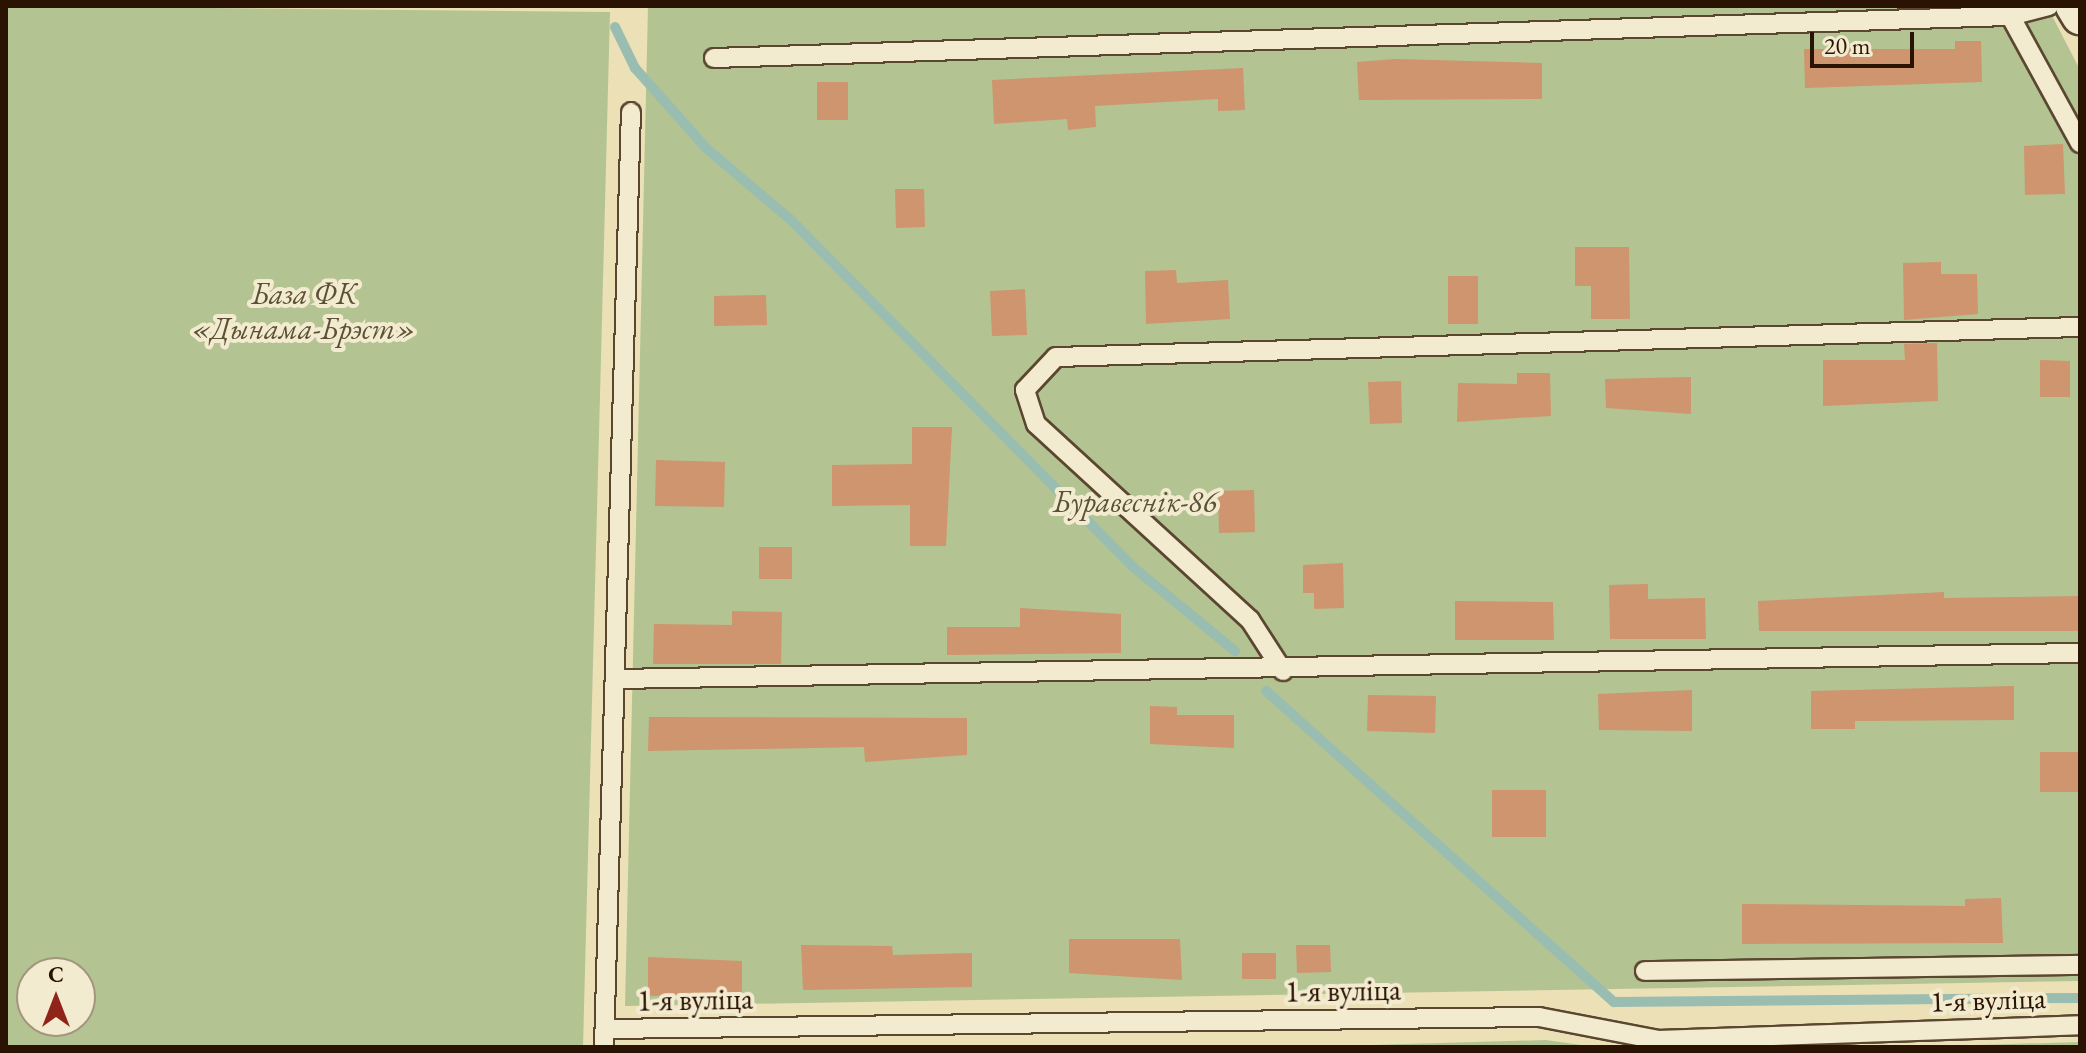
<!DOCTYPE html>
<meta charset="utf-8">
<style>
body{margin:0}
#map{position:relative;width:2086px;height:1053px;overflow:hidden;background:#ece0b6;font-family:"EB Garamond",serif}
div>[style]{position:absolute}
.green>*{inset:0;background:#b3c392}
.stream>*{height:10px;margin:-5px;padding:0 5px;transform-origin:5px;border-radius:5px;background:#99bdb1}
.building>*{inset:0;background:#ce956f}
.roads{filter:drop-shadow(2px 0 #5b4630) drop-shadow(-2px 0 #5b4630) drop-shadow(0 2px #5b4630) drop-shadow(0 -2px #5b4630)}
.service>*{height:18px;margin:-9px;padding:0 9px;transform-origin:9px;border-radius:9px;background:#f3ebd0}
.minor>*{height:36px;margin:-18px;padding:0 18px;transform-origin:18px;border-radius:18px;background:#f3ebd0}
span{translate:-50% -50%;white-space:nowrap;text-align:center;line-height:1.15;-webkit-text-stroke:8px #f3ebd0;paint-order:stroke}
.park-label{font-size:30px;color:#5b5136;font-style:italic}
.street-label{font-size:30px;color:#2b1304}
.frame{position:absolute;inset:0;border:8px solid #2b1304;pointer-events:none}
.north{position:absolute;left:16px;top:957px;width:80px;height:80px;box-sizing:border-box;background:#f3ebd0;border:2px solid #a3957e;border-radius:50%;rotate:0deg;font-size:22px;font-weight:700;line-height:32px;text-align:center;color:#2b1304}
.north::after{content:'';display:block;margin:auto;width:28px;height:36px;background:#8f2418;clip-path:polygon(50% 0,100% 100%,50% 72%,0 100%)}
.scale{position:absolute;left:1810px;top:32px;width:104px;height:36px;box-sizing:border-box;border:4px solid #2b1304;border-top:0;padding-left:10px;font-size:24px;line-height:28px;white-space:nowrap;color:#2b1304;-webkit-text-stroke:6px #f3ebd0;paint-order:stroke}
</style>
<div id="map">
<div class="green">
<i style="clip-path:polygon(evenodd,6px 6px,610px 12px,583px 1047px,6px 1047px,6px 6px,80px 973px,80px 1021px,32px 1021px,32px 973px,80px 973px)"></i>
<i style="clip-path:polygon(648px 6px,2047px 6px,2080px 70px,2080px 981px,625px 1006px)"></i>
<i style="clip-path:polygon(1546px 1040px,1595px 1047px,1302px 1047px)"></i>
<i style="clip-path:polygon(2080px 1042px,2080px 1047px,1908px 1047px)"></i>
</div>
<div class="stream">
<i style="left:615px;top:27px;width:46px;rotate:64deg"></i>
<i style="left:635px;top:68px;width:107px;rotate:48.4deg"></i>
<i style="left:706px;top:148px;width:111px;rotate:40.3deg"></i>
<i style="left:791px;top:220px;width:487px;rotate:45.4deg"></i>
<i style="left:1133px;top:567px;width:132px;rotate:39.5deg"></i>
<i style="left:1266px;top:691px;width:467px;rotate:41.8deg"></i>
<i style="left:1614px;top:1002px;width:466px;rotate:-0.5deg"></i>
</div>
<div class="building">
<i style="clip-path:polygon(1955px 41px,1981px 41px,1982px 82px,1805px 88px,1804px 49px,1955px 49px)"></i>
<i style="clip-path:polygon(1395px 59px,1542px 63px,1542px 99px,1359px 100px,1357px 62px)"></i>
<i style="clip-path:polygon(1243px 68px,1245px 110px,1218px 111px,1218px 99px,1095px 106px,1096px 127px,1068px 130px,1067px 119px,994px 124px,992px 80px)"></i>
<i style="clip-path:polygon(817px 82px,848px 82px,848px 120px,817px 120px)"></i>
<i style="clip-path:polygon(2063px 144px,2065px 194px,2025px 195px,2024px 146px)"></i>
<i style="clip-path:polygon(895px 189px,924px 189px,925px 227px,896px 228px)"></i>
<i style="clip-path:polygon(1575px 247px,1629px 247px,1630px 319px,1591px 319px,1591px 286px,1575px 286px)"></i>
<i style="clip-path:polygon(1941px 262px,1941px 274px,1977px 274px,1978px 314px,1904px 320px,1903px 263px)"></i>
<i style="clip-path:polygon(1176px 270px,1177px 283px,1228px 280px,1230px 319px,1146px 324px,1145px 271px)"></i>
<i style="clip-path:polygon(1448px 276px,1478px 276px,1478px 324px,1448px 324px)"></i>
<i style="clip-path:polygon(1025px 289px,1027px 335px,992px 336px,990px 291px)"></i>
<i style="clip-path:polygon(766px 295px,767px 325px,714px 326px,714px 296px)"></i>
<i style="clip-path:polygon(1937px 343px,1938px 401px,1823px 406px,1823px 360px,1905px 360px,1904px 344px)"></i>
<i style="clip-path:polygon(2040px 360px,2070px 361px,2070px 397px,2040px 397px)"></i>
<i style="clip-path:polygon(1517px 373px,1550px 373px,1551px 416px,1457px 422px,1458px 383px,1517px 384px)"></i>
<i style="clip-path:polygon(1691px 377px,1691px 414px,1606px 408px,1605px 379px)"></i>
<i style="clip-path:polygon(1401px 381px,1402px 423px,1370px 424px,1368px 382px)"></i>
<i style="clip-path:polygon(912px 427px,952px 427px,946px 546px,910px 546px,910px 505px,832px 506px,832px 465px,912px 464px)"></i>
<i style="clip-path:polygon(656px 460px,725px 462px,724px 507px,655px 506px)"></i>
<i style="clip-path:polygon(1254px 490px,1255px 532px,1219px 533px,1218px 491px)"></i>
<i style="clip-path:polygon(759px 547px,792px 547px,792px 579px,759px 579px)"></i>
<i style="clip-path:polygon(1343px 563px,1344px 608px,1314px 609px,1314px 593px,1303px 593px,1303px 565px)"></i>
<i style="clip-path:polygon(1648px 584px,1648px 599px,1705px 598px,1706px 639px,1610px 639px,1609px 585px)"></i>
<i style="clip-path:polygon(1944px 592px,1944px 598px,2080px 596px,2080px 631px,1759px 631px,1758px 601px)"></i>
<i style="clip-path:polygon(1455px 601px,1553px 602px,1554px 640px,1455px 640px)"></i>
<i style="clip-path:polygon(1020px 608px,1121px 614px,1121px 653px,947px 655px,947px 627px,1020px 627px)"></i>
<i style="clip-path:polygon(732px 611px,782px 612px,781px 664px,653px 664px,654px 624px,732px 625px)"></i>
<i style="clip-path:polygon(2014px 686px,2014px 720px,1855px 721px,1855px 729px,1811px 729px,1811px 691px)"></i>
<i style="clip-path:polygon(1692px 690px,1692px 731px,1599px 730px,1598px 694px)"></i>
<i style="clip-path:polygon(1368px 695px,1436px 696px,1435px 733px,1367px 731px)"></i>
<i style="clip-path:polygon(1150px 706px,1177px 707px,1177px 715px,1234px 715px,1234px 748px,1150px 744px)"></i>
<i style="clip-path:polygon(649px 717px,967px 718px,967px 755px,865px 762px,864px 747px,648px 751px)"></i>
<i style="clip-path:polygon(2040px 752px,2080px 752px,2080px 792px,2040px 792px)"></i>
<i style="clip-path:polygon(1492px 790px,1546px 790px,1546px 837px,1492px 837px)"></i>
<i style="clip-path:polygon(2001px 898px,2003px 943px,1742px 944px,1742px 904px,1965px 906px,1965px 899px)"></i>
<i style="clip-path:polygon(1069px 939px,1180px 939px,1182px 980px,1069px 973px)"></i>
<i style="clip-path:polygon(801px 945px,892px 946px,893px 955px,972px 953px,972px 987px,803px 990px)"></i>
<i style="clip-path:polygon(1296px 945px,1330px 945px,1331px 972px,1297px 973px)"></i>
<i style="clip-path:polygon(1242px 953px,1276px 953px,1276px 979px,1242px 979px)"></i>
<i style="clip-path:polygon(648px 957px,742px 961px,742px 994px,648px 996px)"></i>
</div>
<div class="roads">
<div class="service">
<i style="left:2006px;top:8px;width:154px;rotate:61.3deg"></i>
<i style="left:714px;top:58px;width:1297px;rotate:-1.86deg"></i>
<i style="left:2010px;top:16px;width:40px;rotate:-14.4deg"></i>
<i style="left:1283px;top:671px;width:61px;rotate:-122.9deg"></i>
<i style="left:1250px;top:620px;width:290px;rotate:-137.5deg"></i>
<i style="left:1036px;top:424px;width:36px;rotate:-108deg"></i>
<i style="left:1025px;top:390px;width:45px;rotate:-46.8deg"></i>
<i style="left:1056px;top:357px;width:1024px;rotate:-1.68deg"></i>
<i style="left:616px;top:679px;width:1464px;rotate:-1.02deg"></i>
<i style="left:1645px;top:971px;width:435px;rotate:-0.8deg"></i>
<i style="left:605px;top:1029px;width:934px;rotate:-0.74deg"></i>
<i style="left:1539px;top:1017px;width:121px;rotate:10.9deg"></i>
<i style="left:1658px;top:1040px;width:422px;rotate:-2deg"></i>
<i style="left:604px;top:1047px;width:935px;rotate:-88.35deg"></i>
</div>
<div class="minor">
<i style="left:2074px;top:6px;width:12px;rotate:59deg"></i>
</div>
</div>
<div class="park-label">
<span style="left:304px;top:311px">База ФК<br>«Дынама-Брэст»</span>
<span style="left:1135px;top:502px">Буравеснік-86</span>
</div>
<div class="street-label">
<span style="left:1343px;top:991px;rotate:-1deg">1-я вуліца</span>
<span style="left:695px;top:1000px;rotate:-1deg">1-я вуліца</span>
<span style="left:1988px;top:1000px;rotate:-2deg">1-я вуліца</span>
</div>
<div class="frame"></div>
<div class="north">С</div>
<div class="scale">20 m</div>
</div>
